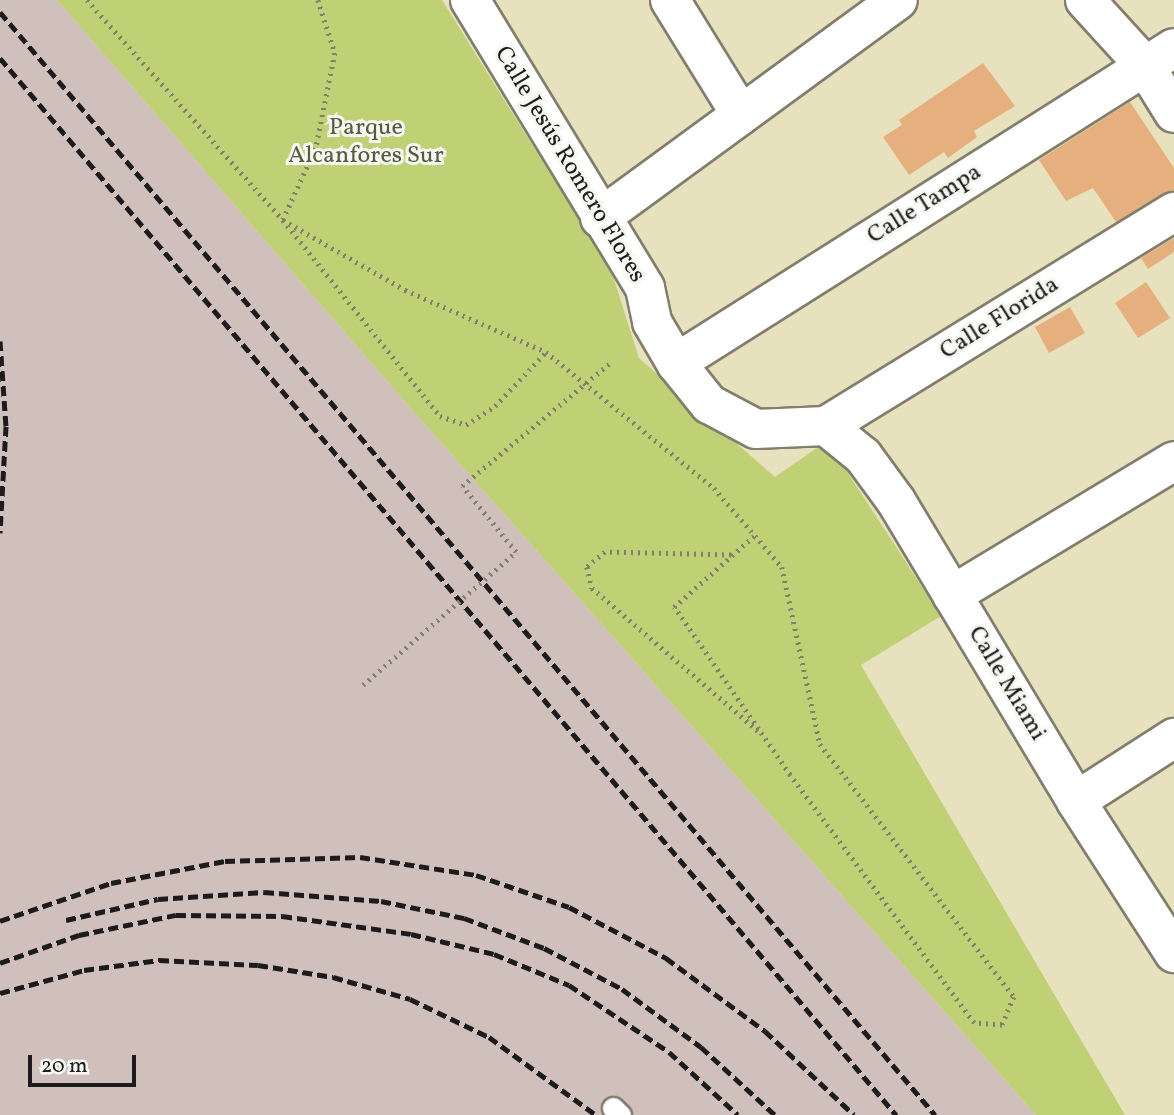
<!DOCTYPE html>
<meta charset="utf-8">
<style>
body{margin:0}
#map{position:relative;width:1174px;height:1115px;overflow:hidden;background:#e7e1be;font-family:Vollkorn,serif}
div>[style]{position:absolute}
.industrial>*{inset:0;background:#d0c0bc}
.green>*{inset:0;background:#bfd174}
.building>*{inset:0;background:#e5b07d}
.path>*{height:4.5px;margin-top:-2.25px;transform-origin:0;background:repeating-linear-gradient(90deg,#827e6d 0 2px,transparent 0 7px)}
.roads{filter:drop-shadow(2px 0 #827e6d) drop-shadow(-2px 0 #827e6d) drop-shadow(0 2px #827e6d) drop-shadow(0 -2px #827e6d)}
.service>*{height:21px;margin:-10.5px;padding:0 10.5px;transform-origin:10.5px;border-radius:10.5px;background:#fff}
.minor>*{height:38px;margin:-19px;padding:0 19px;transform-origin:19px;border-radius:19px;background:#fff}
.rail>*{height:5px;margin-top:-2.5px;transform-origin:0;background:repeating-linear-gradient(90deg,#1c1c1c 0 10px,transparent 0 15px)}
.path-bridge>*{height:4.5px;margin-top:-2.25px;transform-origin:0;background:repeating-linear-gradient(90deg,#827e6d 0 2px,transparent 0 7px)}
span{translate:-50% -50%;white-space:nowrap;text-align:center;line-height:1.15;-webkit-text-stroke:6px #f6f6f2;paint-order:stroke}
.park-label{font-size:24px;color:#555b3b}
.street-label{font-size:24px;color:#1c1c1c}
.scale{position:absolute;left:28px;top:1055px;width:108px;height:32px;box-sizing:border-box;border:4px solid #1c1c1c;border-top:0;padding-left:9px;font-size:21px;line-height:24px;white-space:nowrap;color:#1c1c1c;-webkit-text-stroke:5px #f6f6f2;paint-order:stroke}
</style>
<div id="map">
<div class="industrial">
<i style="clip-path:polygon(0 0,57px 0,406px 403px,1036px 1115px,0 1115px)"></i>
</div>
<div class="green">
<i style="clip-path:polygon(57px 0,442px 0,612px 273px,639px 358px,775px 477px,827px 441px,941px 616px,861px 665px,1125px 1115px,1036px 1115px,406px 403px)"></i>
</div>
<div class="building">
<i style="clip-path:polygon(983px 63px,1015px 106px,974px 131px,977px 137px,948px 158px,944px 152px,909px 175px,883px 137px,902px 125px,899px 120px)"></i>
<i style="clip-path:polygon(1130px 102px,1174px 168px,1174px 190px,1116px 222px,1093px 188px,1066px 201px,1039px 160px)"></i>
<i style="clip-path:polygon(1174px 238px,1174px 252px,1148px 269px,1141px 258px)"></i>
<i style="clip-path:polygon(1146px 282px,1170px 318px,1138px 338px,1115px 303px)"></i>
<i style="clip-path:polygon(1070px 307px,1085px 333px,1049px 353px,1035px 327px)"></i>
</div>
<div class="path">
<i style="left:87px;top:0;width:295px;rotate:48.3deg"></i>
<i style="left:283px;top:220px;width:141px;rotate:29.8deg"></i>
<i style="left:405px;top:290px;width:154px;rotate:23.7deg"></i>
<i style="left:546px;top:352px;width:216px;rotate:39deg"></i>
<i style="left:714px;top:488px;width:104px;rotate:49.3deg"></i>
<i style="left:782px;top:567px;width:181px;rotate:77.9deg"></i>
<i style="left:820px;top:744px;width:319px;rotate:52.5deg"></i>
<i style="left:1014px;top:997px;width:30px;rotate:113deg"></i>
<i style="left:1002px;top:1025px;width:28px;rotate:-176deg"></i>
<i style="left:974px;top:1023px;width:309px;rotate:-126.6deg"></i>
<i style="left:790px;top:775px;width:204px;rotate:-124.6deg"></i>
<i style="left:674px;top:607px;width:107px;rotate:-41.6deg"></i>
<i style="left:318px;top:0;width:56px;rotate:72.2deg"></i>
<i style="left:335px;top:53px;width:97px;rotate:101.3deg"></i>
<i style="left:316px;top:148px;width:79px;rotate:114.6deg"></i>
<i style="left:283px;top:220px;width:251px;rotate:51.3deg"></i>
<i style="left:440px;top:416px;width:28px;rotate:19deg"></i>
<i style="left:466px;top:425px;width:35px;rotate:-33deg"></i>
<i style="left:495px;top:406px;width:74px;rotate:-46.6deg"></i>
<i style="left:731px;top:555px;width:126px;rotate:-178.6deg"></i>
<i style="left:605px;top:552px;width:23px;rotate:140deg"></i>
<i style="left:587px;top:567px;width:22px;rotate:77deg"></i>
<i style="left:592px;top:588px;width:219px;rotate:40.7deg"></i>
</div>
<div class="roads">
<div class="service">
<i style="left:613px;top:1108px;width:10px;rotate:45deg"></i>
</div>
<div class="minor">
<i style="left:470px;top:0;width:337px;rotate:58.7deg"></i>
<i style="left:645px;top:288px;width:35px;rotate:78deg"></i>
<i style="left:652px;top:322px;width:48px;rotate:59.7deg"></i>
<i style="left:676px;top:363px;width:53px;rotate:51.2deg"></i>
<i style="left:709px;top:404px;width:53px;rotate:28deg"></i>
<i style="left:756px;top:429px;width:70px;rotate:-2.5deg"></i>
<i style="left:826px;top:426px;width:409px;rotate:-31.6deg"></i>
<i style="left:670px;top:0;width:135px;rotate:58.3deg"></i>
<i style="left:1085px;top:0;width:89px;rotate:47.7deg"></i>
<i style="left:1145px;top:66px;width:55px;rotate:58.3deg"></i>
<i style="left:600px;top:218px;width:369px;rotate:-36.2deg"></i>
<i style="left:676px;top:363px;width:589px;rotate:-32.31deg"></i>
<i style="left:826px;top:426px;width:48px;rotate:39deg"></i>
<i style="left:863px;top:456px;width:56px;rotate:53.7deg"></i>
<i style="left:896px;top:501px;width:350px;rotate:59deg"></i>
<i style="left:1076px;top:801px;width:181px;rotate:57.2deg"></i>
<i style="left:952px;top:595px;width:259px;rotate:-31.1deg"></i>
<i style="left:1076px;top:801px;width:117px;rotate:-32.7deg"></i>
</div>
</div>
<div class="rail">
<i style="left:0;top:12px;width:1446px;rotate:49.71deg"></i>
<i style="left:0;top:58px;width:1386px;rotate:49.71deg"></i>
<i style="left:0;top:341px;width:85px;rotate:86deg"></i>
<i style="left:6px;top:426px;width:107px;rotate:93.2deg"></i>
<i style="left:66px;top:920px;width:94px;rotate:-12.9deg"></i>
<i style="left:158px;top:899px;width:106px;rotate:-3.8deg"></i>
<i style="left:264px;top:892px;width:117px;rotate:4.4deg"></i>
<i style="left:381px;top:901px;width:85px;rotate:11.6deg"></i>
<i style="left:464px;top:918px;width:85px;rotate:20.6deg"></i>
<i style="left:544px;top:948px;width:88px;rotate:27.7deg"></i>
<i style="left:622px;top:989px;width:98px;rotate:36.3deg"></i>
<i style="left:701px;top:1047px;width:100px;rotate:42.6deg"></i>
<i style="left:0;top:921px;width:117px;rotate:-18.9deg"></i>
<i style="left:111px;top:883px;width:116px;rotate:-10.9deg"></i>
<i style="left:225px;top:861px;width:135px;rotate:-1.7deg"></i>
<i style="left:360px;top:857px;width:117px;rotate:8.8deg"></i>
<i style="left:476px;top:875px;width:98px;rotate:19deg"></i>
<i style="left:569px;top:907px;width:110px;rotate:27.7deg"></i>
<i style="left:666px;top:958px;width:123px;rotate:36.4deg"></i>
<i style="left:765px;top:1031px;width:122px;rotate:43.3deg"></i>
<i style="left:0;top:963px;width:84px;rotate:-19.5deg"></i>
<i style="left:79px;top:935px;width:99px;rotate:-11.7deg"></i>
<i style="left:176px;top:915px;width:106px;rotate:0.5deg"></i>
<i style="left:282px;top:916px;width:130px;rotate:7.9deg"></i>
<i style="left:411px;top:934px;width:85px;rotate:13.5deg"></i>
<i style="left:494px;top:954px;width:81px;rotate:22.5deg"></i>
<i style="left:569px;top:985px;width:120px;rotate:33.8deg"></i>
<i style="left:669px;top:1052px;width:93px;rotate:42.4deg"></i>
<i style="left:0;top:993px;width:87px;rotate:-15.3deg"></i>
<i style="left:84px;top:970px;width:76px;rotate:-7.6deg"></i>
<i style="left:159px;top:960px;width:99px;rotate:2.9deg"></i>
<i style="left:258px;top:965px;width:76px;rotate:9.1deg"></i>
<i style="left:333px;top:977px;width:80px;rotate:15.9deg"></i>
<i style="left:410px;top:999px;width:88px;rotate:25.7deg"></i>
<i style="left:489px;top:1037px;width:132px;rotate:36.1deg"></i>
</div>
<div class="path-bridge">
<i style="left:363px;top:685px;width:203px;rotate:-41deg"></i>
<i style="left:516px;top:552px;width:85px;rotate:-129.3deg"></i>
<i style="left:462px;top:486px;width:191px;rotate:-39.7deg"></i>
</div>
<div class="park-label">
<span style="left:366px;top:143px">Parque<br>Alcanfores Sur</span>
</div>
<div class="street-label">
<span style="left:569px;top:165px;rotate:59deg">Calle Jesús Romero Flores</span>
<span style="left:925px;top:205px;rotate:-32deg">Calle Tampa</span>
<span style="left:1000px;top:319px;rotate:-32deg">Calle Florida</span>
<span style="left:1006px;top:684px;rotate:59deg">Calle Miami</span>
</div>
<div class="scale">20 m</div>
</div>
